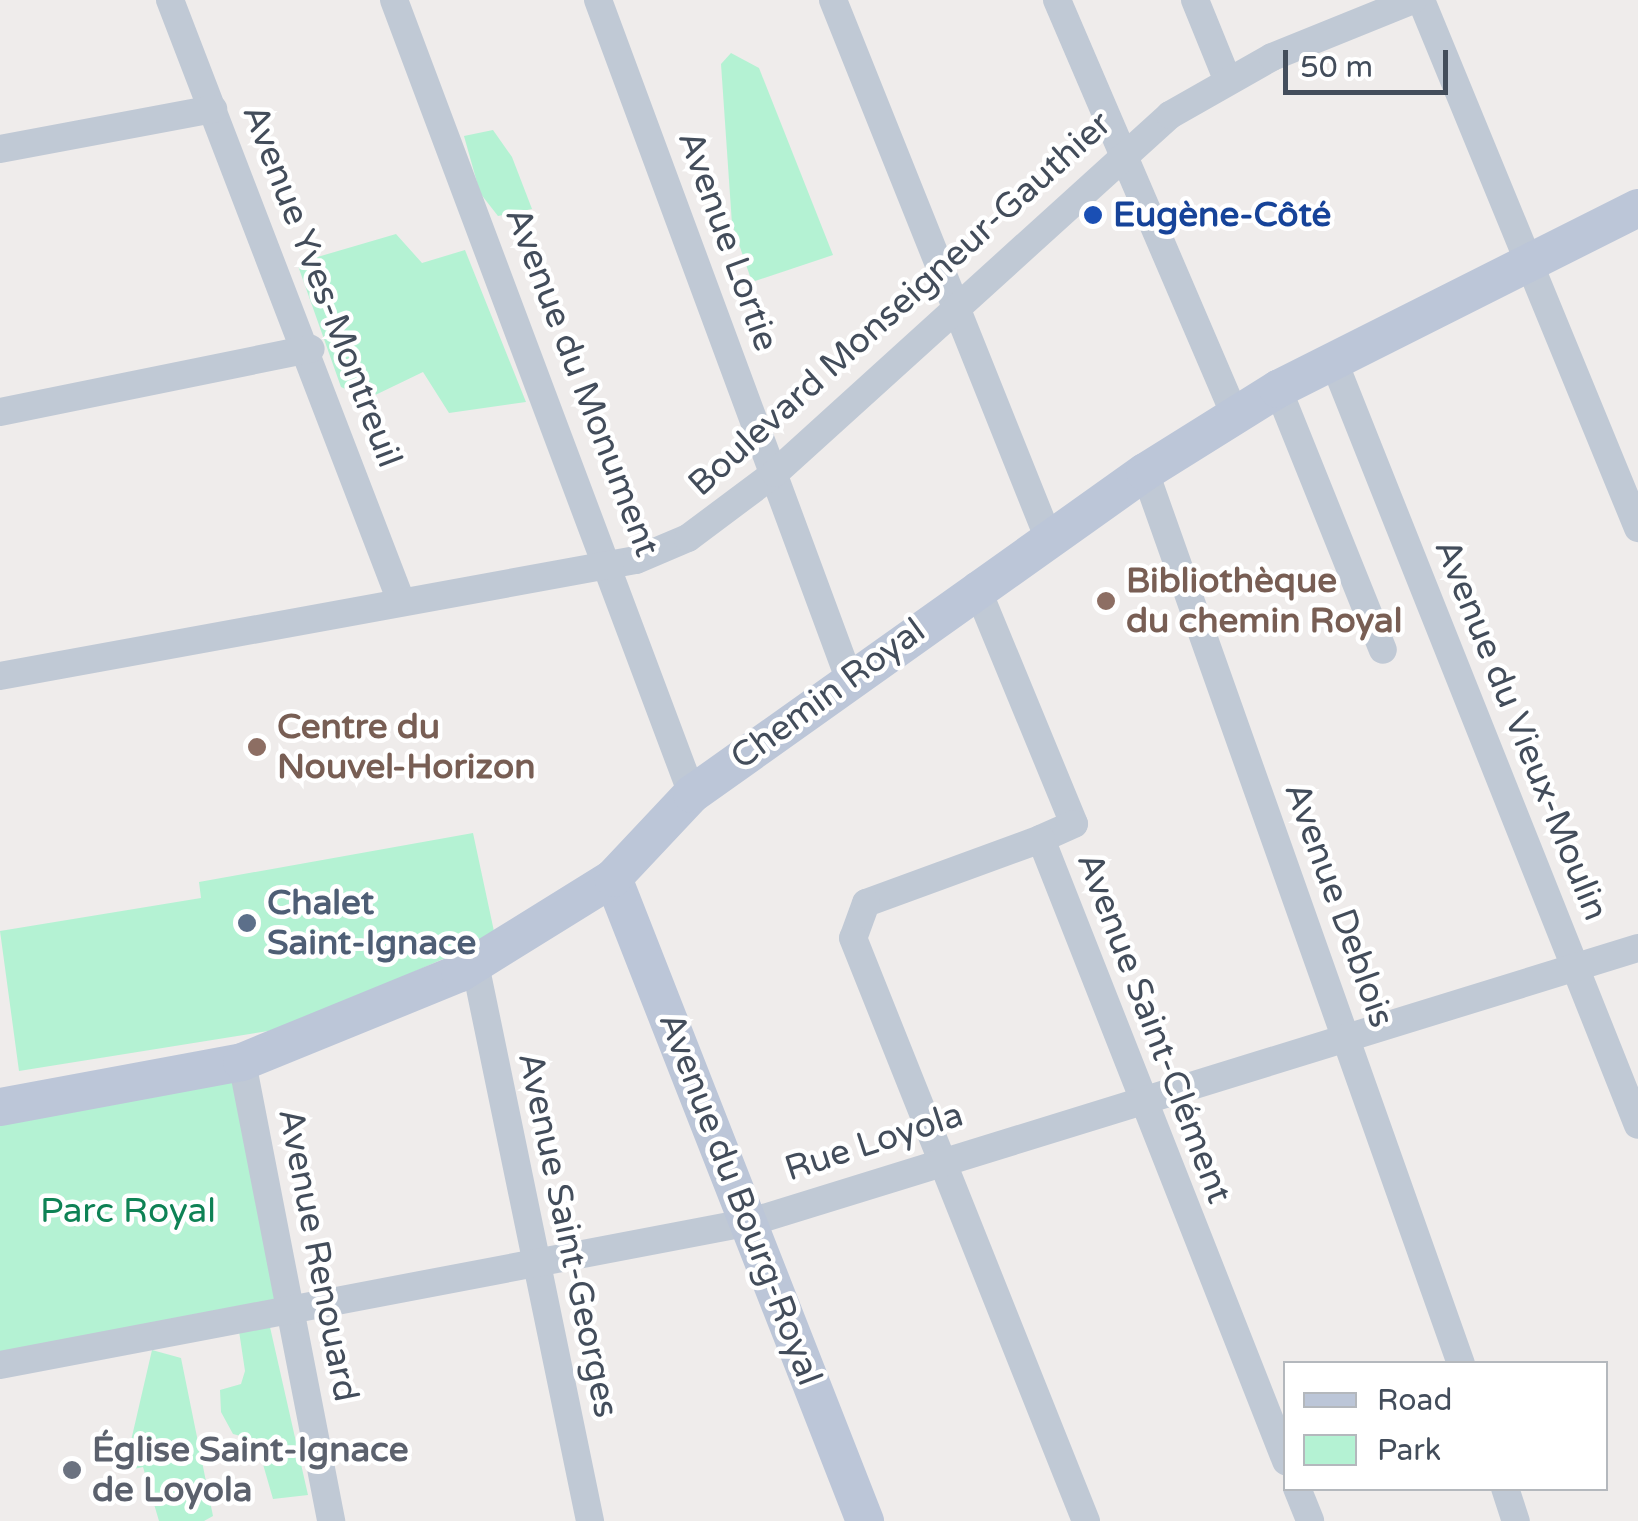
<!DOCTYPE html>
<meta charset="utf-8">
<style>
body{margin:0}
#map{position:relative;width:1638px;height:1521px;overflow:hidden;background:#efeceb;font-family:"Varela Round",sans-serif}
div>[style]{position:absolute}
.green>*{inset:0;background:#b4f2d3}
.street>*{height:28px;margin:-14px;padding:0 14px;transform-origin:14px;border-radius:14px;background:#c0c9d5}
.secondary>*{height:38px;margin:-19px;padding:0 19px;transform-origin:19px;border-radius:19px;background:#bcc6d8}
.dots>*{width:28px;height:28px;translate:-50% -50%;box-sizing:border-box;border:5px solid #fff;border-radius:50%}
span{translate:-50% -50%;white-space:nowrap;text-align:center;line-height:1.15;-webkit-text-stroke:9px #fff;paint-order:stroke}
.transit-label{font-size:35px;color:#164399;font-weight:700}
.left{translate:0 -50%;text-align:left}
.street-label{font-size:35px;color:#434d5b}
.education-label{font-size:35px;color:#785e54;font-weight:700}
.service-label{font-size:35px;color:#4e5e75;font-weight:700}
.park-label{font-size:35px;color:#0e8255}
.worship-label{font-size:35px;color:#5b616d;font-weight:700}
.legend{position:absolute;left:1283px;top:1361px;width:325px;height:130px;box-sizing:border-box;background:#fff;border:2px solid #b4b8bd;margin:0;padding:12px 18px;list-style:none;font-size:30px;color:#434d5b}
.legend li{display:flex;align-items:center;gap:20px;height:50px}
.legend b{width:50px;border:2px solid #b4b8bd}
.scale{position:absolute;left:1283px;top:50px;width:165px;height:45px;box-sizing:border-box;border:5px solid #434d5b;border-top:0;padding-left:12px;font-size:30px;line-height:35px;white-space:nowrap;color:#434d5b;-webkit-text-stroke:8px #fff;paint-order:stroke}
</style>
<div id="map">
<div class="green">
<i style="clip-path:polygon(731px 53px,759px 68px,833px 255px,752px 282px,732px 224px,721px 64px)"></i>
<i style="clip-path:polygon(493px 130px,512px 157px,532px 209px,498px 216px,480px 193px,464px 136px)"></i>
<i style="clip-path:polygon(396px 234px,422px 263px,465px 250px,526px 402px,449px 413px,423px 372px,367px 399px,341px 387px,297px 263px)"></i>
<i style="clip-path:polygon(473px 833px,495px 936px,287px 1028px,19px 1071px,0 931px,201px 898px,199px 882px)"></i>
<i style="clip-path:polygon(242px 1062px,290px 1309px,0 1365px,0 1107px)"></i>
<i style="clip-path:polygon(270px 1327px,308px 1495px,273px 1499px,256px 1440px,233px 1434px,221px 1412px,220px 1390px,241px 1384px,245px 1371px,239px 1331px)"></i>
<i style="clip-path:polygon(152px 1350px,181px 1358px,213px 1516px,204px 1521px,159px 1521px,143px 1467px,124px 1471px)"></i>
</div>
<div class="street">
<i style="left:170px;top:0;width:644px;rotate:68.98deg"></i>
<i style="left:394px;top:0;width:848px;rotate:69.43deg"></i>
<i style="left:598px;top:0;width:723px;rotate:69.69deg"></i>
<i style="left:833px;top:0;width:578px;rotate:68.18deg"></i>
<i style="left:1057px;top:0;width:454px;rotate:66.8deg"></i>
<i style="left:1195px;top:0;width:85px;rotate:67.9deg"></i>
<i style="left:1421px;top:0;width:571px;rotate:67.66deg"></i>
<i style="left:0;top:149px;width:217px;rotate:-10.6deg"></i>
<i style="left:1334px;top:362px;width:821px;rotate:68.28deg"></i>
<i style="left:1278px;top:389px;width:281px;rotate:68.1deg"></i>
<i style="left:0;top:412px;width:317px;rotate:-11.5deg"></i>
<i style="left:1145px;top:472px;width:946px;rotate:70.49deg"></i>
<i style="left:976px;top:586px;width:257px;rotate:67.6deg"></i>
<i style="left:1074px;top:824px;width:36px;rotate:156deg"></i>
<i style="left:1041px;top:839px;width:669px;rotate:68.5deg"></i>
<i style="left:0;top:676px;width:646px;rotate:-10.34deg"></i>
<i style="left:636px;top:560px;width:56px;rotate:-22.9deg"></i>
<i style="left:688px;top:538px;width:109px;rotate:-36.8deg"></i>
<i style="left:775px;top:473px;width:533px;rotate:-42.19deg"></i>
<i style="left:1170px;top:115px;width:117px;rotate:-29.6deg"></i>
<i style="left:1272px;top:57px;width:152px;rotate:-22deg"></i>
<i style="left:1041px;top:839px;width:186px;rotate:159.9deg"></i>
<i style="left:866px;top:903px;width:37px;rotate:110deg"></i>
<i style="left:853px;top:938px;width:628px;rotate:68.22deg"></i>
<i style="left:475px;top:964px;width:569px;rotate:78.33deg"></i>
<i style="left:242px;top:1062px;width:468px;rotate:79deg"></i>
<i style="left:0;top:1365px;width:764px;rotate:-10.78deg"></i>
<i style="left:751px;top:1222px;width:928px;rotate:-17.17deg"></i>
<i style="left:1297px;top:1488px;width:35px;rotate:68deg"></i>
<i style="left:1505px;top:1488px;width:35px;rotate:72deg"></i>
</div>
<div class="secondary">
<i style="left:613px;top:878px;width:691px;rotate:68.6deg"></i>
<i style="left:0;top:1107px;width:246px;rotate:-10.5deg"></i>
<i style="left:242px;top:1062px;width:235px;rotate:-22.2deg"></i>
<i style="left:460px;top:973px;width:180px;rotate:-31.8deg"></i>
<i style="left:613px;top:878px;width:115px;rotate:-46.8deg"></i>
<i style="left:692px;top:794px;width:556px;rotate:-35.41deg"></i>
<i style="left:1145px;top:472px;width:157px;rotate:-32deg"></i>
<i style="left:1278px;top:389px;width:403px;rotate:-26.7deg"></i>
</div>
<div class="dots">
<i style="left:1093px;top:215px;background:#1a4fb4"></i>
<i style="left:1106px;top:601px;background:#8d6e63"></i>
<i style="left:257px;top:747px;background:#8d6e63"></i>
<i style="left:247px;top:923px;background:#5c6f8a"></i>
<i style="left:72px;top:1470px;background:#6b7280"></i>
</div>
<div class="transit-label">
<span class="left" style="left:1113px;top:215px">Eugène-Côté</span>
</div>
<div class="street-label">
<span style="left:728px;top:241px;rotate:70deg">Avenue Lortie</span>
<span style="left:322px;top:286px;rotate:69deg">Avenue Yves-Montreuil</span>
<span style="left:900px;top:304px;rotate:-42deg">Boulevard Monseigneur-Gauthier</span>
<span style="left:582px;top:382px;rotate:69deg">Avenue du Monument</span>
<span style="left:828px;top:694px;rotate:-36deg">Chemin Royal</span>
<span style="left:1521px;top:730px;rotate:68deg">Avenue du Vieux-Moulin</span>
<span style="left:1339px;top:905px;rotate:70deg">Avenue Deblois</span>
<span style="left:1154px;top:1028px;rotate:69deg">Avenue Saint-Clément</span>
<span style="left:874px;top:1142px;rotate:-18deg">Rue Loyola</span>
<span style="left:740px;top:1199px;rotate:69deg">Avenue du Bourg-Royal</span>
<span style="left:568px;top:1235px;rotate:78deg">Avenue Saint-Georges</span>
<span style="left:318px;top:1255px;rotate:79deg">Avenue Renouard</span>
</div>
<div class="education-label">
<span class="left" style="left:1126px;top:601px">Bibliothèque<br>du chemin Royal</span>
<span class="left" style="left:277px;top:747px">Centre du<br>Nouvel-Horizon</span>
</div>
<div class="service-label">
<span class="left" style="left:267px;top:923px">Chalet<br>Saint-Ignace</span>
</div>
<div class="park-label">
<span style="left:128px;top:1211px">Parc Royal</span>
</div>
<div class="worship-label">
<span class="left" style="left:92px;top:1470px">Église Saint-Ignace<br>de Loyola</span>
</div>
<ul class="legend">
<li><b style="height:12px;background:#bcc6d8"></b>Road</li>
<li><b style="height:28px;background:#b4f2d3"></b>Park</li>
</ul>
<div class="scale">50 m</div>
</div>
